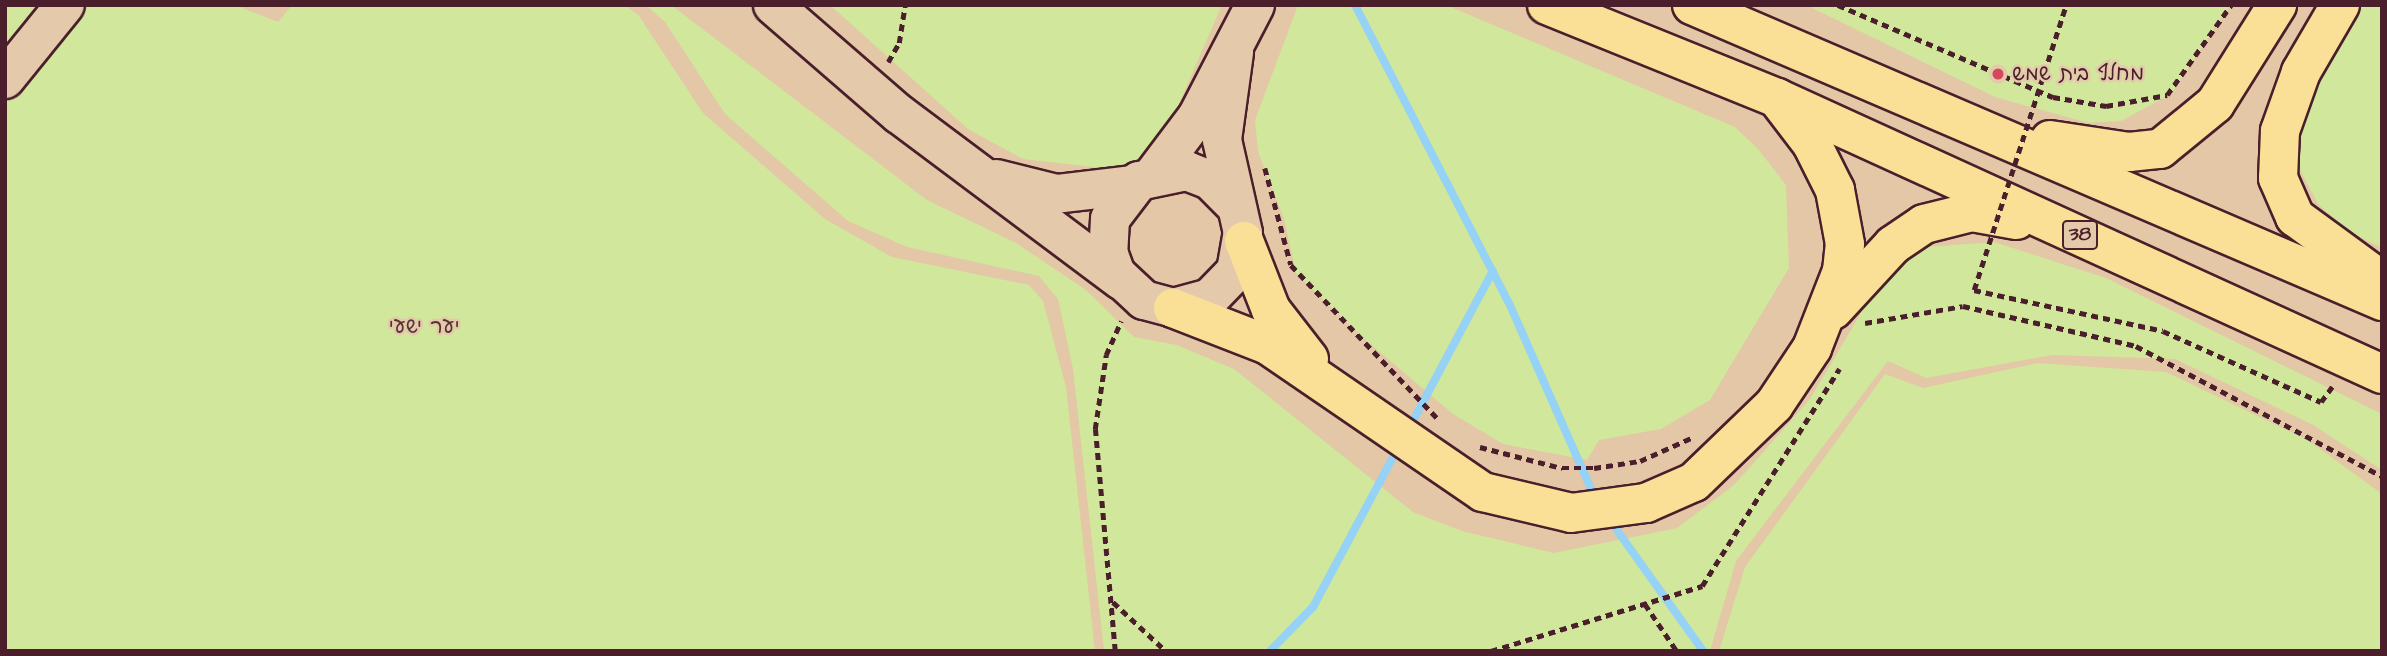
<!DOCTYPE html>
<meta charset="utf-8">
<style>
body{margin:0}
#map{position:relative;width:2387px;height:656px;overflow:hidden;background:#e3c7a6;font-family:"Architects Daughter","Playpen Sans Hebrew",sans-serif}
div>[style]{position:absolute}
.green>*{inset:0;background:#d0e79c}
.stream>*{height:8px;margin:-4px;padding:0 4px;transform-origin:4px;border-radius:4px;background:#95d2f6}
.path>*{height:4.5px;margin-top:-2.25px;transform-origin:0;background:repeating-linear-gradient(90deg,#4a1f2b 0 7px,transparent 0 12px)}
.roads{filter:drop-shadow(2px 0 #4a1f2b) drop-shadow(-2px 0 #4a1f2b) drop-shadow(0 2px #4a1f2b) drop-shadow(0 -2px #4a1f2b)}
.tertiary>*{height:38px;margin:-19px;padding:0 19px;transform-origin:19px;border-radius:19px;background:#e4c9ab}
.secondary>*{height:38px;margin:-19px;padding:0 19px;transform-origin:19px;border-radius:19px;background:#e4c9ab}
.trunk>*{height:38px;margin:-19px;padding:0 19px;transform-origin:19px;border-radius:19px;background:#fadf96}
.path-bridge>*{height:4.5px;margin-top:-2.25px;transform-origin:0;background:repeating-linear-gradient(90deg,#4a1f2b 0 7px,transparent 0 12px)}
.dots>*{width:19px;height:19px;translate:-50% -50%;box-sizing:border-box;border:4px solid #e4c9ab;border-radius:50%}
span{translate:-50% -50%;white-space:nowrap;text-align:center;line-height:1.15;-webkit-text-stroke:5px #e4c9ab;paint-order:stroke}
.shield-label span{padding:2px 5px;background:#e4c9ab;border:2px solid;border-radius:5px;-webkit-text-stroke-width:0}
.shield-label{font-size:19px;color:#4a1f2b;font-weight:700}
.poi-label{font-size:21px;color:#4a1f2b}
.left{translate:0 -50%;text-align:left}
.park-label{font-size:21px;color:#573336}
.frame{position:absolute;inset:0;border:7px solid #4a1f2b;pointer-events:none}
</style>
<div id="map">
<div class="green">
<i style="clip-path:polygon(5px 5px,235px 5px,278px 22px,292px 5px,625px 5px,639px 16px,703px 113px,825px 219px,892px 257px,1029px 285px,1043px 301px,1066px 387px,1095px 651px,5px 651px)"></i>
<i style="clip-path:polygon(646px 5px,671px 5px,927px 200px,1016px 243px,1086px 290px,1134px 337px,1177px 345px,1234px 369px,1413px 512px,1462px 531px,1554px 553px,1677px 528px,1734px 485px,1810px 399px,1877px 286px,1913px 248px,1994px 242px,2106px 278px,2382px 414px,2382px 470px,2313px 425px,2175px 359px,2052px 355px,1926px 378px,1888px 361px,1736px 561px,1710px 651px,1104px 651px,1073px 369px,1058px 299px,1039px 276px,907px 247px,848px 221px,725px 114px,665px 22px)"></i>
<i style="clip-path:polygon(830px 5px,1222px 5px,1162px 143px,1119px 170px,1023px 159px,968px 129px)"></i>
<i style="clip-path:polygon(1298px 5px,1446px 5px,1735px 127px,1758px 149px,1786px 185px,1789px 268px,1710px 400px,1661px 429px,1599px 440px,1587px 460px,1503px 444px,1453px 414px,1362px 337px,1296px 273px,1284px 219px,1258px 152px,1255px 120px)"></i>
<i style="clip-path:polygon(1806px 5px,2230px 5px,2171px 94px,2121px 121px,2088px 123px,1995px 97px)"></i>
<i style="clip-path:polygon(2355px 5px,2382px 5px,2382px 248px,2348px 231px,2318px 204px,2289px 149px,2296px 120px)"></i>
<i style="clip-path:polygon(2038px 363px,2166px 372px,2308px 440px,2382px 494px,2382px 651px,1719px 651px,1745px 567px,1885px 374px,1923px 388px)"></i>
</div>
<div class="stream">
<i style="left:1355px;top:5px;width:335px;rotate:62.7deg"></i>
<i style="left:1509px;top:303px;width:215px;rotate:66.2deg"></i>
<i style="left:1408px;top:430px;width:180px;rotate:-61.9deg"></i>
<i style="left:1609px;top:519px;width:162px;rotate:54.5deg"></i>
<i style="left:1270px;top:651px;width:62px;rotate:-45.7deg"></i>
<i style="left:1313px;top:607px;width:180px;rotate:-61.9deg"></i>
</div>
<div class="path">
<i style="left:1838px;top:5px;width:234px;rotate:23.2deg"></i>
<i style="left:2053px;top:97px;width:54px;rotate:9.6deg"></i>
<i style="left:2106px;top:106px;width:62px;rotate:-10.2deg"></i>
<i style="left:2167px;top:95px;width:110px;rotate:-54.6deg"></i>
<i style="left:888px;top:62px;width:22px;rotate:-60deg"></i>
<i style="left:899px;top:43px;width:38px;rotate:-81deg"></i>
<i style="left:1265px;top:168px;width:100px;rotate:75deg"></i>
<i style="left:1291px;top:265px;width:213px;rotate:46.3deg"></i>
<i style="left:1974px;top:290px;width:193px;rotate:12.2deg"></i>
<i style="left:2163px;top:331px;width:173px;rotate:24.2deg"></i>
<i style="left:2321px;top:402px;width:19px;rotate:-54deg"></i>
<i style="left:1865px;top:323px;width:99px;rotate:-9.8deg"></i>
<i style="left:1963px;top:306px;width:178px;rotate:13deg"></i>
<i style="left:2136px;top:346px;width:278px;rotate:27.9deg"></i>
<i style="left:1480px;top:447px;width:85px;rotate:14.4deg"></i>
<i style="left:1562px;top:468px;width:32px"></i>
<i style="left:1594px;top:468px;width:47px;rotate:-8.7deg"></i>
<i style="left:1640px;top:461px;width:56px;rotate:-24.3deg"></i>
<i style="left:1113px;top:602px;width:72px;rotate:42.8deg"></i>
<i style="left:1645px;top:604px;width:57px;rotate:55.8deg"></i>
<i style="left:1115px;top:651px;width:223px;rotate:-95.1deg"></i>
<i style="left:1095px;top:429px;width:75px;rotate:-81.5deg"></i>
<i style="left:1106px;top:355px;width:37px;rotate:-66deg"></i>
<i style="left:1491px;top:651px;width:221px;rotate:-17.1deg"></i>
<i style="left:1702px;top:586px;width:257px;rotate:-57.7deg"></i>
</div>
<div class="roads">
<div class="tertiary">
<i style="left:773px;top:5px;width:167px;rotate:40.9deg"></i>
<i style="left:899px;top:114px;width:277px;rotate:36.8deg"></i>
<i style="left:5px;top:79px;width:95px;rotate:-51deg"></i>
<i style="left:996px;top:179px;width:62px;rotate:14deg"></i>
<i style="left:1056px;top:194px;width:78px;rotate:-6.7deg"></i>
</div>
<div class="secondary">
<i style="left:1154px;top:174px;width:71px;rotate:-53deg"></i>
<i style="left:1197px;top:117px;width:126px;rotate:-62.6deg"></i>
<i style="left:1233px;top:203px;width:33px;rotate:-135deg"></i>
<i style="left:1210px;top:180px;width:25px;rotate:-159deg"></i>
<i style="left:1187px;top:171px;width:49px;rotate:168.2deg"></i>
<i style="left:1139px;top:181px;width:48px;rotate:127.3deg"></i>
<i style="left:1110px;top:219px;width:33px;rotate:93deg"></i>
<i style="left:1108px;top:252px;width:23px;rotate:70deg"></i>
<i style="left:1116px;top:274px;width:38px;rotate:43deg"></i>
<i style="left:1144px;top:300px;width:30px;rotate:15deg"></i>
<i style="left:1173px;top:308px;width:38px;rotate:-15deg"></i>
<i style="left:1210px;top:298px;width:37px;rotate:-46deg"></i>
<i style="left:1236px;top:271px;width:39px;rotate:-80deg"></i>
<i style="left:1243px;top:233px;width:95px;rotate:-102.7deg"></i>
<i style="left:1222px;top:140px;width:89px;rotate:-82.2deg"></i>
</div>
<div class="trunk">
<i style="left:1547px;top:5px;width:248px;rotate:22deg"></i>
<i style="left:1777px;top:98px;width:665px;rotate:24.52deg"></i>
<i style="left:1692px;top:5px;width:751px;rotate:23.22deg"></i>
<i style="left:2340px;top:5px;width:78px;rotate:120.2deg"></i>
<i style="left:2301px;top:72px;width:63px;rotate:109.6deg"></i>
<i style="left:2280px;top:131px;width:47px;rotate:92.4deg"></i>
<i style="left:2278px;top:178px;width:43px;rotate:66.4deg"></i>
<i style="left:2295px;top:217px;width:102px;rotate:36.2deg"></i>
<i style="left:2050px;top:140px;width:80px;rotate:8.6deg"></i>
<i style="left:2129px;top:152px;width:31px;rotate:-6deg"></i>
<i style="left:2160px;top:149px;width:71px;rotate:-39.3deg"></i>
<i style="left:2215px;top:104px;width:117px;rotate:-57.9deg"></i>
<i style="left:1244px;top:241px;width:74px;rotate:68.6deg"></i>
<i style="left:1271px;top:310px;width:62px;rotate:52.2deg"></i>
<i style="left:1173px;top:308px;width:102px;rotate:21.3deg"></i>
<i style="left:1268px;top:345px;width:260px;rotate:34.4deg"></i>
<i style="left:1483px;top:492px;width:90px;rotate:13.4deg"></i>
<i style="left:1571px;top:513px;width:76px;rotate:-7.6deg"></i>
<i style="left:1646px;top:503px;width:52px;rotate:-23.6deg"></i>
<i style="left:1694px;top:482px;width:111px;rotate:-43.9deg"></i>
<i style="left:1774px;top:405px;width:69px;rotate:-56.3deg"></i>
<i style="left:1812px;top:348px;width:83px;rotate:-68.7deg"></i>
<i style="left:1842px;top:271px;width:27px;rotate:-84deg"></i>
<i style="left:1845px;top:244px;width:55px;rotate:-100.5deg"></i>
<i style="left:1835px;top:190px;width:51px;rotate:-116.6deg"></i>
<i style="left:1812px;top:144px;width:58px;rotate:-127.3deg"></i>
<i style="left:1833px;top:310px;width:88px;rotate:-47.3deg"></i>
<i style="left:1893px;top:245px;width:37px;rotate:-34deg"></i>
<i style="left:1924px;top:224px;width:49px;rotate:-14deg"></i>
<i style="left:1972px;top:212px;width:45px;rotate:10.3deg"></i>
</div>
</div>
<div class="path-bridge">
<i style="left:1974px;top:290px;width:299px;rotate:-72.1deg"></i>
</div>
<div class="dots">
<i style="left:1998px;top:74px;background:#d1495b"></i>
</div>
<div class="shield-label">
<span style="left:2080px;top:235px">38</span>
</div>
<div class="poi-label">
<span class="left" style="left:2012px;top:74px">מחלף בית שמש</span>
</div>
<div class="park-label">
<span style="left:424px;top:327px">יער ישעי</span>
</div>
<div class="frame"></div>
</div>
